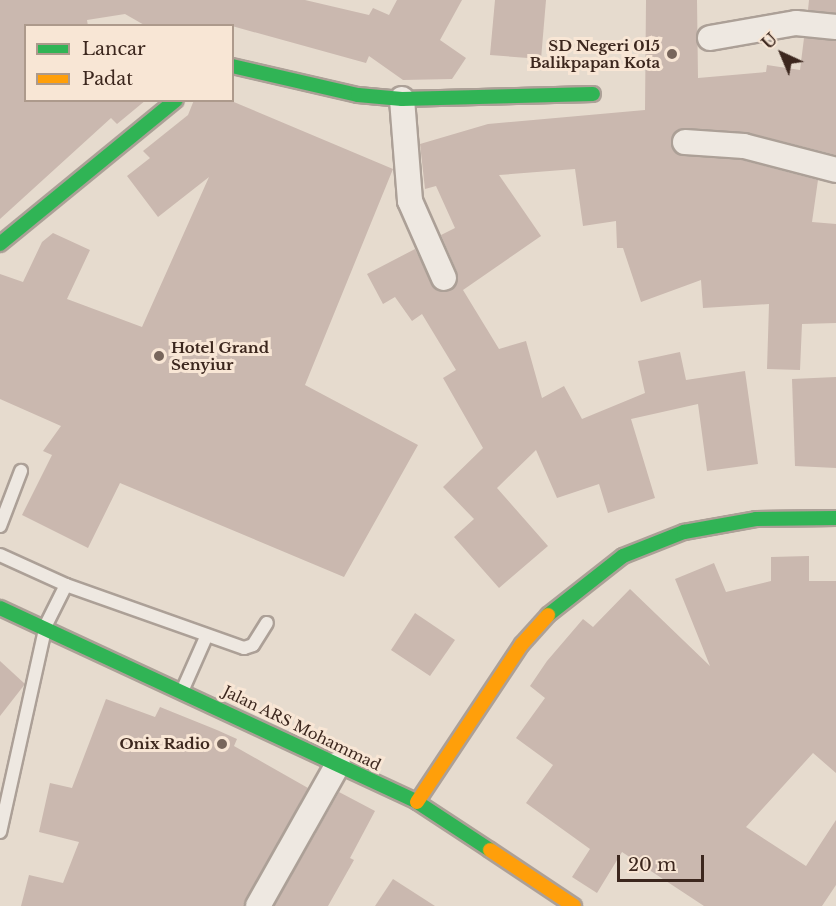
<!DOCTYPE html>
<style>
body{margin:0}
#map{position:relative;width:836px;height:906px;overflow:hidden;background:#e6dbce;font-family:"Libre Baskerville",serif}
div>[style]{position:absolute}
.building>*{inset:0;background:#cab8af}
.roads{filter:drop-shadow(2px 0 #aca097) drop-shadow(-2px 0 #aca097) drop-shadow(0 2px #aca097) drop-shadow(0 -2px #aca097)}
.lane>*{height:12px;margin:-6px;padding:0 6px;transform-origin:6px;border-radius:6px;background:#eee8e1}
.street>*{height:24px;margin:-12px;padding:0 12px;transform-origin:12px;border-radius:12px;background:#eee8e1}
.fast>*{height:14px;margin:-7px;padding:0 7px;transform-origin:7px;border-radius:7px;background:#30b455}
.slow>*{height:14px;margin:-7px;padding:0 7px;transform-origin:7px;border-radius:7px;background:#ff9f0a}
.dots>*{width:16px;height:16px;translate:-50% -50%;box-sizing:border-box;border:3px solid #f8e6d5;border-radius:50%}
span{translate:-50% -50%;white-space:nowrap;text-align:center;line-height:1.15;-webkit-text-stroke:6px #f8e6d5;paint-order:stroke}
.poi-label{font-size:15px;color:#3c271e;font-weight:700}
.right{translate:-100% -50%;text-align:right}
.left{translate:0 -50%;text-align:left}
.street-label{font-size:15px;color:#3c271e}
.legend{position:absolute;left:24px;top:24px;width:210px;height:78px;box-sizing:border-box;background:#f8e6d5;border:2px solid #ad9a8c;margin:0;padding:8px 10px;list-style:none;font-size:18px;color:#3c271e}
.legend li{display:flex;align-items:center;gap:12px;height:30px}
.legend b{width:30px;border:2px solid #ad9a8c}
.north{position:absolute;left:752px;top:24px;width:60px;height:60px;-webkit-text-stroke:4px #f8e6d5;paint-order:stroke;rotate:316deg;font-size:16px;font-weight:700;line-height:24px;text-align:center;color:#3c271e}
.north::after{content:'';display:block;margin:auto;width:21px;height:27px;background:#3c271e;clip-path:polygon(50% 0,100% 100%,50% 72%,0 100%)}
.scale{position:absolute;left:617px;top:855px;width:87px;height:27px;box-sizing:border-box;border:3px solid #3c271e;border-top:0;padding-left:8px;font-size:18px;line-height:21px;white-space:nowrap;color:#3c271e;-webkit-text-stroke:4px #f8e6d5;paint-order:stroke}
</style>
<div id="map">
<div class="building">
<i style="clip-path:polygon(0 0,305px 0,369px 15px,373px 8px,389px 15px,397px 0,462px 0,440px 40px,466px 58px,452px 79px,403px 80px,369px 56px,366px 63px,232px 26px,146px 26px,125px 14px,87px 20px,88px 26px,26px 26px,26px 100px,146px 100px,117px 124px,111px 118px,0 219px)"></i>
<i style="clip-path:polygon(495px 0,546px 0,541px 59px,490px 55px)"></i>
<i style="clip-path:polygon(646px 0,697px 0,698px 78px,766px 72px,767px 65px,800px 70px,804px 38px,836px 41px,836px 155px,745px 132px,685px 128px,671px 142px,683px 156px,742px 160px,818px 180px,812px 222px,836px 224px,836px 323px,802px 324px,800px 370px,767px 369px,769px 304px,703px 308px,701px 280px,641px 302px,623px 248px,617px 248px,616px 221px,583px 226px,575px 169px,499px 175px,541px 236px,463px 290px,499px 349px,526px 341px,542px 398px,564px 386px,582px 419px,645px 393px,638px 361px,680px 352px,686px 380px,745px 371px,758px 464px,707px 471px,698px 404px,631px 419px,655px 498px,608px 513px,599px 484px,557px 498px,536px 450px,497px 488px,548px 546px,499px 588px,454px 537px,474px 519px,443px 487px,483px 448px,443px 378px,456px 370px,422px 314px,412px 321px,395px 297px,383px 304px,367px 274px,415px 249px,435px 289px,443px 292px,456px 286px,457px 272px,441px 235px,455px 228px,436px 186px,425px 189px,420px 144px,488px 124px,645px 110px)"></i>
<i style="clip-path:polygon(809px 0,836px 0,836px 13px,808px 10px)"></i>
<i style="clip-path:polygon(194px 100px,229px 100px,393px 169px,305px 385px,418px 445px,344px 577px,120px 483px,88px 548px,22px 515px,52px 455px,43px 451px,61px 426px,0 399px,0 274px,23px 282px,42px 242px,53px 233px,90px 250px,67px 299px,142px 327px,209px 177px,158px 217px,127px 176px,150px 158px,143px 151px,188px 115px)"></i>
<i style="clip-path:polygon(836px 377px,836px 468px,795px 466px,792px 379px)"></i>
<i style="clip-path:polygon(809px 556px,809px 581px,836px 581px,836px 773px,813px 753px,746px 827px,806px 866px,836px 820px,836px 885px,822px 906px,704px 906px,622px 852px,597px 893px,572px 877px,590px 849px,526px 803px,553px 765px,516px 738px,545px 698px,530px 686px,547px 661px,583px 619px,593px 627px,630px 589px,710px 666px,675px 579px,714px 563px,726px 592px,771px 581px,771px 557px)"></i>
<i style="clip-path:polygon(415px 613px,455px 640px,430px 676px,391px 650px)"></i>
<i style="clip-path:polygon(0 661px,25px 684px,0 716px)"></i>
<i style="clip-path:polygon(106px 699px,155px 717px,160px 707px,217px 730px,237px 739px,234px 746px,308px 788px,244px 906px,21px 906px,29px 875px,63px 883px,79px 842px,39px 832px,50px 783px,72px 788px)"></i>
<i style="clip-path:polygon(339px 792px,375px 811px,350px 858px,354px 860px,328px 906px,274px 906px)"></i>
<i style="clip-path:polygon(393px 879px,435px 906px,375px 906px)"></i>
</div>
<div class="roads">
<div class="lane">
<i style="left:0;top:526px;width:59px;rotate:-69.1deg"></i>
<i style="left:0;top:555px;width:72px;rotate:24.4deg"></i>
<i style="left:66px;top:585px;width:45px;rotate:116.6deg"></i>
<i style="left:46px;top:625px;width:212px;rotate:102.5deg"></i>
<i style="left:66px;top:585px;width:189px;rotate:19.5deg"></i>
<i style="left:244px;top:648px;width:9px;rotate:-18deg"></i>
<i style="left:253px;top:645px;width:26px;rotate:-58deg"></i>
<i style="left:183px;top:689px;width:57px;rotate:-66.1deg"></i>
</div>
<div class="street">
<i style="left:710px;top:38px;width:87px;rotate:-9.9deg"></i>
<i style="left:796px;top:23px;width:40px;rotate:5.7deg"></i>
<i style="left:402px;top:99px;width:102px;rotate:85.5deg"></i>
<i style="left:410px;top:201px;width:84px;rotate:66.2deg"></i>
<i style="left:685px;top:142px;width:59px;rotate:3.9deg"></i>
<i style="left:744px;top:146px;width:95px;rotate:14.6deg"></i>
<i style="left:258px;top:906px;width:163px;rotate:-60.6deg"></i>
</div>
<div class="fast">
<i style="left:232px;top:66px;width:129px;rotate:13deg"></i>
<i style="left:358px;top:95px;width:44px;rotate:5.2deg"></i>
<i style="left:402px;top:99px;width:191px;rotate:-1.5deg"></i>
<i style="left:0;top:244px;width:227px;rotate:-39.3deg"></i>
<i style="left:0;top:608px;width:460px;rotate:24.9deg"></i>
<i style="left:417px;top:802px;width:87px;rotate:33.3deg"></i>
<i style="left:548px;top:615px;width:95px;rotate:-38.2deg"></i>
<i style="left:623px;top:556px;width:66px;rotate:-21.5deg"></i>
<i style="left:684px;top:532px;width:73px;rotate:-10.2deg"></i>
<i style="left:756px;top:519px;width:80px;rotate:-0.7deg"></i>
</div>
<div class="slow">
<i style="left:417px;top:802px;width:190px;rotate:-56.4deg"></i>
<i style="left:522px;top:644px;width:39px;rotate:-48deg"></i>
<i style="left:490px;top:850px;width:101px;rotate:33.7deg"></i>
</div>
</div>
<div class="dots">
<i style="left:672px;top:54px;background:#78665c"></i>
<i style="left:159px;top:356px;background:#78665c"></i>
<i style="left:222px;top:744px;background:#78665c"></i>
</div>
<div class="poi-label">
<span class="right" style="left:660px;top:54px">SD Negeri 015<br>Balikpapan Kota</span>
<span class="left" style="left:171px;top:356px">Hotel Grand<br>Senyiur</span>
<span class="right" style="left:210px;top:744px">Onix Radio</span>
</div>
<div class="street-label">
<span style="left:302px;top:728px;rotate:26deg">Jalan ARS Mohammad</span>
</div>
<ul class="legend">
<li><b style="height:8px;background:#30b455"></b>Lancar</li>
<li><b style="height:8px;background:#ff9f0a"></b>Padat</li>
</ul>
<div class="north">U</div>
<div class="scale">20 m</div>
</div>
